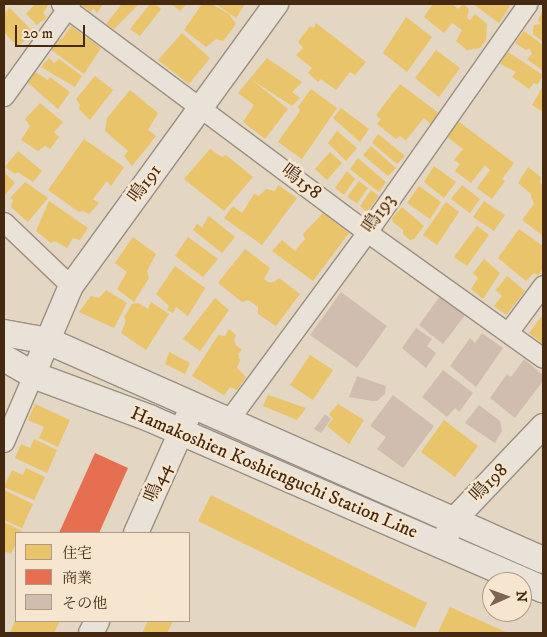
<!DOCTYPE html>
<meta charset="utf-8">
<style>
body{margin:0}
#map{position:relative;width:547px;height:637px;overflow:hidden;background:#e3d6c2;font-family:"IM FELL DW Pica","Noto Serif JP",serif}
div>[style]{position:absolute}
.homes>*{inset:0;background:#e9c46a}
.shops>*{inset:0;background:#e76f51}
.building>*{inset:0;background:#d1bdb0}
.roads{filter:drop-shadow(1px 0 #9a8f81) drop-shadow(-1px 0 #9a8f81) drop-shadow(0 1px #9a8f81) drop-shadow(0 -1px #9a8f81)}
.minor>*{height:19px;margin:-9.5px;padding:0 9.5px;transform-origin:9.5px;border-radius:9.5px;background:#e8e2d8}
.tertiary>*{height:24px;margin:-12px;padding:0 12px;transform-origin:12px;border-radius:12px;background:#e8e2d8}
.secondary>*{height:26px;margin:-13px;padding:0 13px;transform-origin:13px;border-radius:13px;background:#e8e2d8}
span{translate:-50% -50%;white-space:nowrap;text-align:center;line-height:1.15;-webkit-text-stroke:5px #f6e6cf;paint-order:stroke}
.street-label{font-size:19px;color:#452911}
.frame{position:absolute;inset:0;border:5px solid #452911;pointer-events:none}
.legend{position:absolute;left:15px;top:532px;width:175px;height:90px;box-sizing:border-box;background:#f6e6cf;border:1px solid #af9a83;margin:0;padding:6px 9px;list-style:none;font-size:15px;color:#452911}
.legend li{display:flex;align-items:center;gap:10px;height:25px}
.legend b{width:25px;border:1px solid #af9a83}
.north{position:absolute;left:482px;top:572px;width:50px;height:50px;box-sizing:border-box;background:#f6e6cf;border:1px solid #af9a83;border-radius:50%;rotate:88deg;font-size:14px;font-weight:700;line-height:20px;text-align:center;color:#452911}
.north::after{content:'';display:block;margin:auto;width:18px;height:22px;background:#7c664f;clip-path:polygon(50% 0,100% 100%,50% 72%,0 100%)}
.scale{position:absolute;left:15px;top:25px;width:70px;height:22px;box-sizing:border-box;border:2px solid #452911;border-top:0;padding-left:6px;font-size:15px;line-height:18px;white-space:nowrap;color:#452911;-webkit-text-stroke:4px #f6e6cf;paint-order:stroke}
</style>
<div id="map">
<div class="homes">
<i style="clip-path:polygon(35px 4px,48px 5px,43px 13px,47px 17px,37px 25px,26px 14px)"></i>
<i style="clip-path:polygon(80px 4px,103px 4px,97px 13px,93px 8px,91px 12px)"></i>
<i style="clip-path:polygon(122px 4px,139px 4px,114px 29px,106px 24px)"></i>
<i style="clip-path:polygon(150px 4px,155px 4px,161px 9px,140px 36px,130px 29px)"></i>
<i style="clip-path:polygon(171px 4px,187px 4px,180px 11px)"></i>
<i style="clip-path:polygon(202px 4px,212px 4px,229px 14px,236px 24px,223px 41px,216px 39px,206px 47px,184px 30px)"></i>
<i style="clip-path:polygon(216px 4px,245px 4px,236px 18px)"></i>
<i style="clip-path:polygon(433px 4px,452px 4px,458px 9px,463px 4px,469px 9px,467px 18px,470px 20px,475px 14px,487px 24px,486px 40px,480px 48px,467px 50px,456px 41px,462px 30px,452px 23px,444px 33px,424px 17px)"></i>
<i style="clip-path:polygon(473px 4px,508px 4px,510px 6px,499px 23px)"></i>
<i style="clip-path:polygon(9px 7px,33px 32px,18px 47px,4px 32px,4px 9px,7px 12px)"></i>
<i style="clip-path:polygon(543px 10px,543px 42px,533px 34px,533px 29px,534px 25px,541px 24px,538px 20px)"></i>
<i style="clip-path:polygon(406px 17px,432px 37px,407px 72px,383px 53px)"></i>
<i style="clip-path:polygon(316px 23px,366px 62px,355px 75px,350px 72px,336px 90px,321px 79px,318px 82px,308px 73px,312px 68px,296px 55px,303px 48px,298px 42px,310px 26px,314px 28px)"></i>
<i style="clip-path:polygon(71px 26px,101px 48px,84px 74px,50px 49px,57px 41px,63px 38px)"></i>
<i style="clip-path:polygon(524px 31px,543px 45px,543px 71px,527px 59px,532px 54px,530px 49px,526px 50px,515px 43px)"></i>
<i style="clip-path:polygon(182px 33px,210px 58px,189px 84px,158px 60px)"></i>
<i style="clip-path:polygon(436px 50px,460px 68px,439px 97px,415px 78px)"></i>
<i style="clip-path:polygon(508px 52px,543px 75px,538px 84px,534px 83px,529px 89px,512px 77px,516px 72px,500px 64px)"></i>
<i style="clip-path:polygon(49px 58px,54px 63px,59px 59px,82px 76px,75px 87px,41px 67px)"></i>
<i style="clip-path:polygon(267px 58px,302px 82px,292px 92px,300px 98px,292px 106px,252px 80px,288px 109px,265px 139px,243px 122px,254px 105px,238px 93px)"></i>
<i style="clip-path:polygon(35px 72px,48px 80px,50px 77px,70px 92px,58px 109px,27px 82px)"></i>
<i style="clip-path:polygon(95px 76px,113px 90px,90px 120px,79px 109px,80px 105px,76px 99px)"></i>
<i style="clip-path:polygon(400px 84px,440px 114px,432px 125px,424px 118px,406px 140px,400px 136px,396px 139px,377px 124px,381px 119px,376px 115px)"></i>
<i style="clip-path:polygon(543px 86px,543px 112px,532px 105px)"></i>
<i style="clip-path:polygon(311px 89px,337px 108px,302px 159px,278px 142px,300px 111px,298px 107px)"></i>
<i style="clip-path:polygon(130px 90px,158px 113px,148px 130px,156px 136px,132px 166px,124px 156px,128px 151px,105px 131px,107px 118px)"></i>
<i style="clip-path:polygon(40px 103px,63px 122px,54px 132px,59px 137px,50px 149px,45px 146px,38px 151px,21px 140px,30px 126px,25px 119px)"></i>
<i style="clip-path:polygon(341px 108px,369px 129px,360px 142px,333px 118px)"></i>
<i style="clip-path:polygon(458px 121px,514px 163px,502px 179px,505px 181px,492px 199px,477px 188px,490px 170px,485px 165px,471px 183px,455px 171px,460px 164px,454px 160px,463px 149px,446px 136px)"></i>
<i style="clip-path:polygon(337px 131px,357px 148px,346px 161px,328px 143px)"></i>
<i style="clip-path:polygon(378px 134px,405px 156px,397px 164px,372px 143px)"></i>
<i style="clip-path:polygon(84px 139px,124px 167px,111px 186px,107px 181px,93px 199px,99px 203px,89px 214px,83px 211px,79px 212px,48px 190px)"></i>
<i style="clip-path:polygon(371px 146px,396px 168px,388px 176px,363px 155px)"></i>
<i style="clip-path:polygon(210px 149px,222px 157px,226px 155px,253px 177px,224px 211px,184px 179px)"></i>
<i style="clip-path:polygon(18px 151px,42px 171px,33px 182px,18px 172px,15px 174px,5px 167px)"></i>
<i style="clip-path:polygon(330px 152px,342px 163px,327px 180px,315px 169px)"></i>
<i style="clip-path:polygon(358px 158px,386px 182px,379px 192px,350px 169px)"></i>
<i style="clip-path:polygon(434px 166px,456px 182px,444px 198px,424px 182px)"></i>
<i style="clip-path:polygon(528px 167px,541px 177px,540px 183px,543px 185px,543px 236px,522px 220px,534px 204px,530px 193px,518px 183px)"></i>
<i style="clip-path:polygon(347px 171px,355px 179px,344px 195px,335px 188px)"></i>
<i style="clip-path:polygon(4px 172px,15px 183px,4px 196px)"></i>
<i style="clip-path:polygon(359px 181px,368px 188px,357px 203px,347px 197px)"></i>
<i style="clip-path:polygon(25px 182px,48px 198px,28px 222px,11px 207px,13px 200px,10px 198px)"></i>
<i style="clip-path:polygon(278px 185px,297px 198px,262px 245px,224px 218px,233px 206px,242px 213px,254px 194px,259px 196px,266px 189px,275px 191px)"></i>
<i style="clip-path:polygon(462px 185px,480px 199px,470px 213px,451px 199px)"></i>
<i style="clip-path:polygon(419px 186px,441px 202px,430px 219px,407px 203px)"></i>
<i style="clip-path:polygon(371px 190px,379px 196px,367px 212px,360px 206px)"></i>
<i style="clip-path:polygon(49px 201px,88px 228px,80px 240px,73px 238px,67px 248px,55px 241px,51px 243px,36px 231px)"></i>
<i style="clip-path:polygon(484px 201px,505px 215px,494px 231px,473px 217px)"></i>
<i style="clip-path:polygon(446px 202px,459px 212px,437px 245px,423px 235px)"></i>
<i style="clip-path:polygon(402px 207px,424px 226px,414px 239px,410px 240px,403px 234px,403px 230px,393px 222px,392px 218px)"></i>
<i style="clip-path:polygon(323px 213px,349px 233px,313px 281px,272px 251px,282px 240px,295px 251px,305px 239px,303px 234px)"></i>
<i style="clip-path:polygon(209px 216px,235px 237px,222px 253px,193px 230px,197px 224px,202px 227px)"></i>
<i style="clip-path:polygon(477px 226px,489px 235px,467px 266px,454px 257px)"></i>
<i style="clip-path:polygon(519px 229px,543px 246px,543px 268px,538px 276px,534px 273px,526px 281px,498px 258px)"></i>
<i style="clip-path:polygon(133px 237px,156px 254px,147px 271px,149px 278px,134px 302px,117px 289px,127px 272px,115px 263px)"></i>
<i style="clip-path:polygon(188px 237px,218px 259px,203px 277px,175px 256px)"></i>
<i style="clip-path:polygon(245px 249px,270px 268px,264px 279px,268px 282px,274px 282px,279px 278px,300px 294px,276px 326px,258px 314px,258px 307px,248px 300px,242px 302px,218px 283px)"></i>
<i style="clip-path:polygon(484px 259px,500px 273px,483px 299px,471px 289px,478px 278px,473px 273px)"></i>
<i style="clip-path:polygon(175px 266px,205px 288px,188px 316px,176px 307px,173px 313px,167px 310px,169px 306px,156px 294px)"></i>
<i style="clip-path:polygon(507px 276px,525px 291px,506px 315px,494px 306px,502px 296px,496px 290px)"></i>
<i style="clip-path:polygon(106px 290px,127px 303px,114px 328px,79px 312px,91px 296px,99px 298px)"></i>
<i style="clip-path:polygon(215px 298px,229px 310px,200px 351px,183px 339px)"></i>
<i style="clip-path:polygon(151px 302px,169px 314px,146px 350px,121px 333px,126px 321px,124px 317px,132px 304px,138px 303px,148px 309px)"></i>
<i style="clip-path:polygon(541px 317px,543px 318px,543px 344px,529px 333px)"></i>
<i style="clip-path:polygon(229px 329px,236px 335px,234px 340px,236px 345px,242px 350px,238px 354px,240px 360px,237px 368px,246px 377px,237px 390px,230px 387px,224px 395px,192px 376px,218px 335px,225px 336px)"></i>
<i style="clip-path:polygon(169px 352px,190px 363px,185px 374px,165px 364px)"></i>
<i style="clip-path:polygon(310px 355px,333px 370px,313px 400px,290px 385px)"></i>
<i style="clip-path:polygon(268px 395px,306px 408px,297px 420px,263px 406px)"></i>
<i style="clip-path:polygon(35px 404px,70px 420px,58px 447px,39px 438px,44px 427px,28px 420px)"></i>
<i style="clip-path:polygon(338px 404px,364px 420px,349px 444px,327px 426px,333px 419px,329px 414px)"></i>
<i style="clip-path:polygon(444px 420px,478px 446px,455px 477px,421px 452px)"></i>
<i style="clip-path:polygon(34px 439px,57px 450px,47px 473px,15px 458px,21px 444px,30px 448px)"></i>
<i style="clip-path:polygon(26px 468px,45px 477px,34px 500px,4px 487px,12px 470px,23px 475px)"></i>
<i style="clip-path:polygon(4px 490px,33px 504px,22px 528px,4px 520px)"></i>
<i style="clip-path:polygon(211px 495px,427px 603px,415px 628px,198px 521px)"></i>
<i style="clip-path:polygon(4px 522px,22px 531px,21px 533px,16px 533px,16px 543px,11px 554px,4px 551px)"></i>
<i style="clip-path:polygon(450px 607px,508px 633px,440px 633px,438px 632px)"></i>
<i style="clip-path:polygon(15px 621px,60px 621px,54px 633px,10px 633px)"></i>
<i style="clip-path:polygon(148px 621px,173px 621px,167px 633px,142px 633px)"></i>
</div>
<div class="shops">
<i style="clip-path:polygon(95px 453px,128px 468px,99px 533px,59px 533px)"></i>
</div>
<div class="building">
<i style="clip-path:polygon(341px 292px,387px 326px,357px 368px,310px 335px)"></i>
<i style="clip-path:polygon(441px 295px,466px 314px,443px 344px,419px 325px)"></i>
<i style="clip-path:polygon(416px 328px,432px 339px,427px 346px,436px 353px,426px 368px,402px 348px)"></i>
<i style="clip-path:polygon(482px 333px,503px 348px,476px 387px,450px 366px,470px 338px,475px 343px)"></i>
<i style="clip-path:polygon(524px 359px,543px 375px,543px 381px,515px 418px,490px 398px,507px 374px,511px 377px)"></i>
<i style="clip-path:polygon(443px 370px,473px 393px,459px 412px,455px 408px,447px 417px,422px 397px)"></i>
<i style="clip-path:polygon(357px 376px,386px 386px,385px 394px,377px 401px,372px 401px,349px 397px)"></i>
<i style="clip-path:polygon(393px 395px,434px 426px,403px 468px,377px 449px,386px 437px,370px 426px)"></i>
<i style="clip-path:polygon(479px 405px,500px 421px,502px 431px,495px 443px,465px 423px)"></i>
<i style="clip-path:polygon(325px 414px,331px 419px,321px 433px,314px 429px)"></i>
</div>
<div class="roads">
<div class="minor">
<i style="left:61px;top:4px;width:382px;rotate:36.7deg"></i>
<i style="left:367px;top:232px;width:216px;rotate:35.6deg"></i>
<i style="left:4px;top:96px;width:113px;rotate:-54.3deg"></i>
<i style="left:4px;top:222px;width:93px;rotate:43.7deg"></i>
<i style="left:509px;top:331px;width:57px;rotate:-53.5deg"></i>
<i style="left:227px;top:422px;width:236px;rotate:-53.6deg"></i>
<i style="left:367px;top:232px;width:279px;rotate:-54.9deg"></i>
<i style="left:4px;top:442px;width:73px;rotate:-66.6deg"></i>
</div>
<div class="tertiary">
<i style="left:33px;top:375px;width:97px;rotate:-66.9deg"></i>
<i style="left:71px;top:286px;width:349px;rotate:-54deg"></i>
<i style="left:136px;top:533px;width:140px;rotate:-66deg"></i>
<i style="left:446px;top:537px;width:17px;rotate:-66deg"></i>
<i style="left:453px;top:521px;width:131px;rotate:-46.5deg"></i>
<i style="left:91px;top:633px;width:13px;rotate:-63deg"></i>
</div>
<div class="secondary">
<i style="left:4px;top:333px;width:45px;rotate:10.3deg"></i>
<i style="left:48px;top:341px;width:541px;rotate:23.87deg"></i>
<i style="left:4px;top:358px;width:34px;rotate:30deg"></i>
<i style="left:33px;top:375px;width:124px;rotate:20.3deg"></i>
<i style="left:149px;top:418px;width:430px;rotate:23.5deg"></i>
</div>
</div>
<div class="street-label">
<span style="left:301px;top:182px;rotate:37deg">鳴158</span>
<span style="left:145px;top:184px;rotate:-54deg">鳴191</span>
<span style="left:379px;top:214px;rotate:-55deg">鳴193</span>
<span style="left:274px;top:473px;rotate:23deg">Hamakoshien Koshienguchi Station Line</span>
<span style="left:158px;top:483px;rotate:-67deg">鳴44</span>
<span style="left:489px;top:483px;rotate:-46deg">鳴198</span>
</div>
<div class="frame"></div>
<ul class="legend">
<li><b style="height:14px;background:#e9c46a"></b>住宅</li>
<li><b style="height:14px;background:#e76f51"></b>商業</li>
<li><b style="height:14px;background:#d1bdb0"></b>その他</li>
</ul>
<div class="north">N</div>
<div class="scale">20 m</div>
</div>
